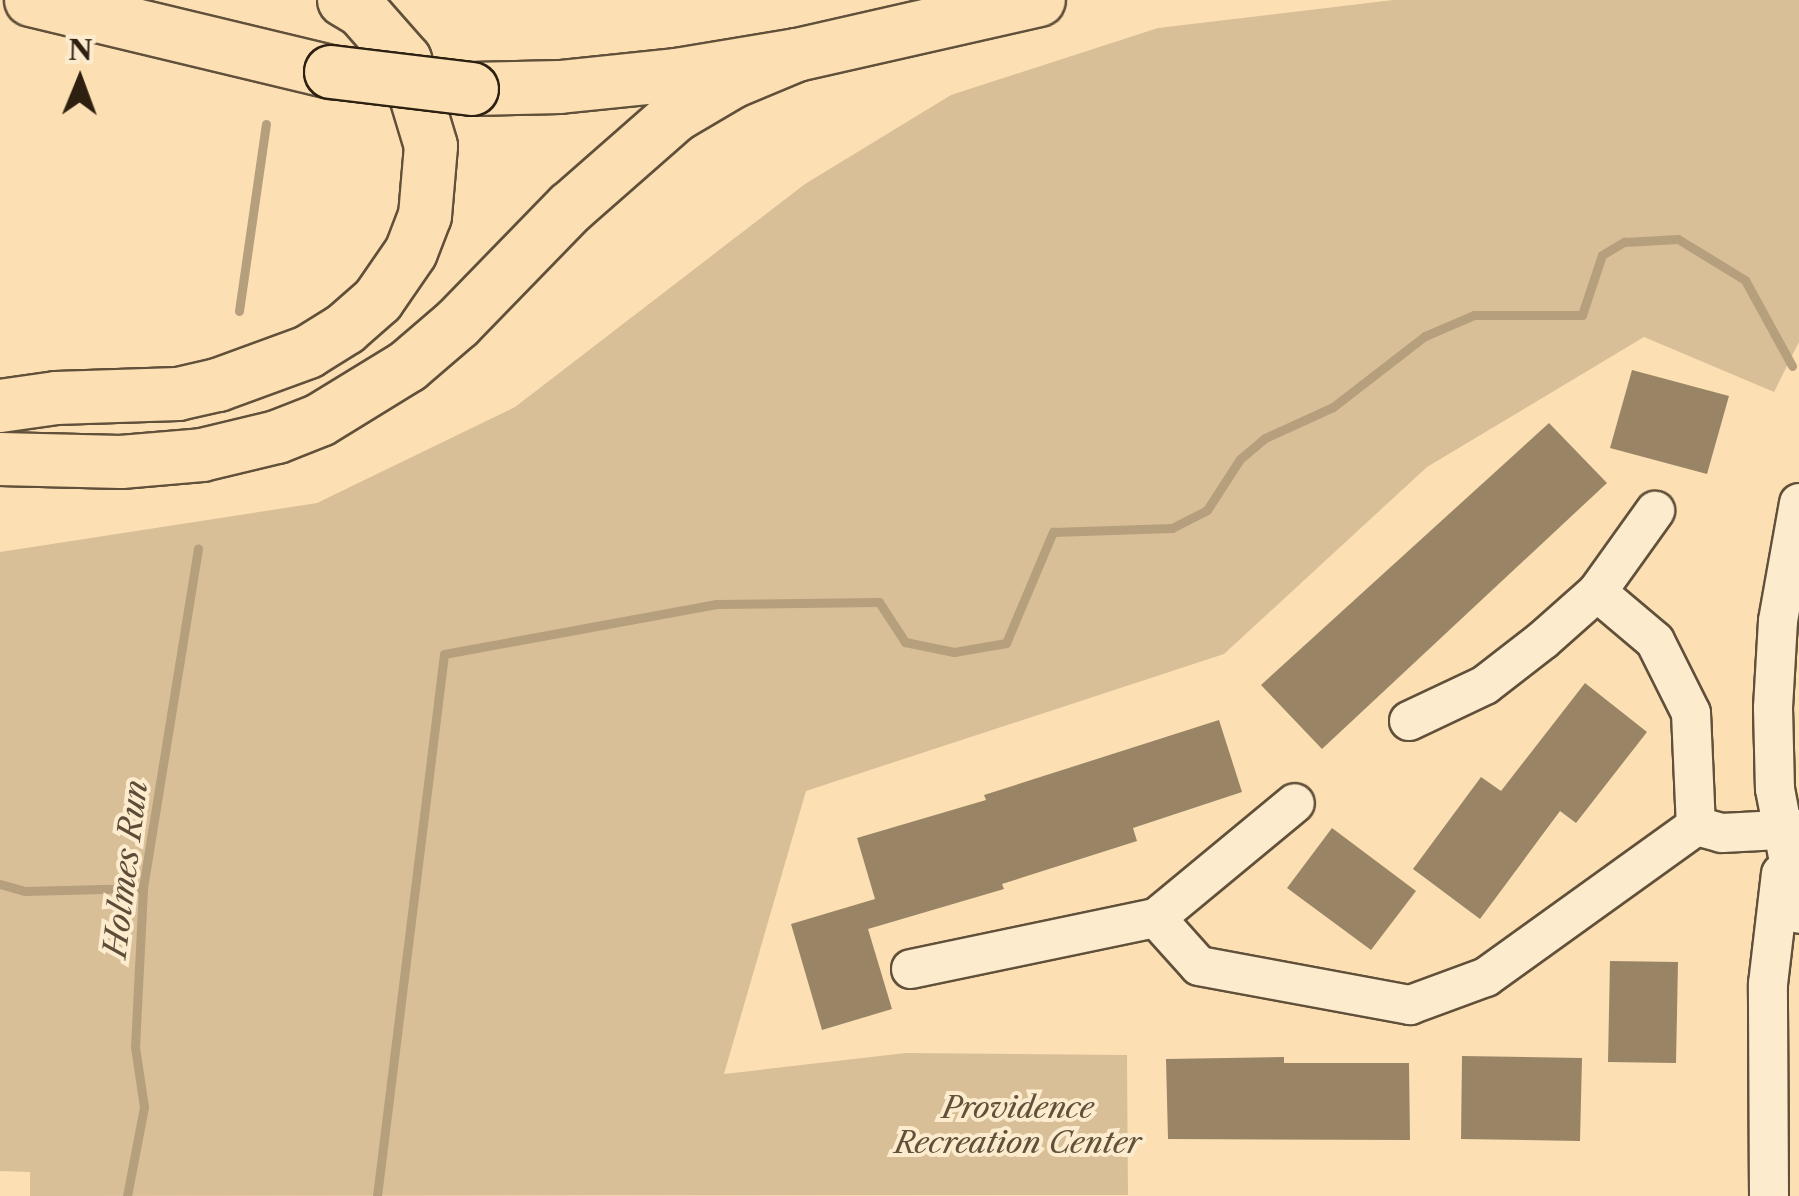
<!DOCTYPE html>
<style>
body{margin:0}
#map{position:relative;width:1799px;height:1196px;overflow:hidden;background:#fce0b4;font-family:"Libre Caslon Text",serif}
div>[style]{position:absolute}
.green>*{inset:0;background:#d9bf98}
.stream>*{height:9px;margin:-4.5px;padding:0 4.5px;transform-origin:4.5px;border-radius:4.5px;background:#b69f7d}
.building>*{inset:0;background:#998466}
.roads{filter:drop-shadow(2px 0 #61503a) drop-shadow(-2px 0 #61503a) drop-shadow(0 2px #61503a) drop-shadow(0 -2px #61503a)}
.minor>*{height:38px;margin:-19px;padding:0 19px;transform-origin:19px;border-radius:19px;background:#fdebce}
.highway>*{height:52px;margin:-26px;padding:0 26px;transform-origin:26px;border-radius:26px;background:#fce0b4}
.bridges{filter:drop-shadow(2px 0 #2d2011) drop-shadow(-2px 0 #2d2011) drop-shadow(0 2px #2d2011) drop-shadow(0 -2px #2d2011)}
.highway-bridge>*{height:52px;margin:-26px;padding:0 26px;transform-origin:26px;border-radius:26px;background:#fce0b4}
span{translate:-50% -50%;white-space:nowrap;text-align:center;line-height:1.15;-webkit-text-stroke:8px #fdebce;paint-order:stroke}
.park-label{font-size:30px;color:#61503a;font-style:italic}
.water-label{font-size:32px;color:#5d4c37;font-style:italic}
.north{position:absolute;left:30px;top:30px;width:100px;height:100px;-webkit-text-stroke:8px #fdebce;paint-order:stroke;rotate:1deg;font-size:28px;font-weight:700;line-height:40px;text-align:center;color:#2d2011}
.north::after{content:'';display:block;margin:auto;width:35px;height:45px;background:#2d2011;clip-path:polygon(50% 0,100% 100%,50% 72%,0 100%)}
</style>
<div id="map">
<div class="green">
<i style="clip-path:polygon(1393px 0,1799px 0,1799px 342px,1774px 392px,1644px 337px,1427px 467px,1224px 654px,806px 791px,724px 1074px,906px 1053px,1127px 1055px,1128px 1195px,30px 1196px,30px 1172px,0 1171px,0 552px,317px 503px,515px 407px,805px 184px,951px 95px,1158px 28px)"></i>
</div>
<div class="stream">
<i style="left:239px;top:311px;width:189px;rotate:-81.8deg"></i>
<i style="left:0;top:884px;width:26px;rotate:16deg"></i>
<i style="left:25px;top:891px;width:118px;rotate:-1.5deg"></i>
<i style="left:127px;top:1196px;width:91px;rotate:-79.2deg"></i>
<i style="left:144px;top:1107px;width:61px;rotate:-98.5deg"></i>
<i style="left:135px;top:1047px;width:159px;rotate:-87.1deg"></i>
<i style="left:143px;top:888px;width:344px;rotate:-80.8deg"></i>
<i style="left:377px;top:1196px;width:546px;rotate:-82.95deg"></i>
<i style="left:444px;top:654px;width:277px;rotate:-10.4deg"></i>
<i style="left:716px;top:604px;width:163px;rotate:-0.7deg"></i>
<i style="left:879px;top:602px;width:48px;rotate:57deg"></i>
<i style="left:905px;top:642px;width:50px;rotate:11.5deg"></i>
<i style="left:954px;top:652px;width:53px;rotate:-9.8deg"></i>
<i style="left:1006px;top:643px;width:121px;rotate:-67.1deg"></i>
<i style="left:1053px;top:532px;width:119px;rotate:-1.9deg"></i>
<i style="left:1172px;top:528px;width:39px;rotate:-27deg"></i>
<i style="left:1207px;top:510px;width:61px;rotate:-57.1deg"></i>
<i style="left:1240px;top:459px;width:33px;rotate:-40deg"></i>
<i style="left:1265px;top:438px;width:75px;rotate:-24.5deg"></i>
<i style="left:1333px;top:407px;width:116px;rotate:-37.7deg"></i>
<i style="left:1425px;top:336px;width:53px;rotate:-23.2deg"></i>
<i style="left:1474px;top:315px;width:108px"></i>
<i style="left:1582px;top:315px;width:63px;rotate:-71.6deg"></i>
<i style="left:1602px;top:255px;width:26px;rotate:-31deg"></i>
<i style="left:1624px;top:242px;width:54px;rotate:-3.2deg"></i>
<i style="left:1678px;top:239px;width:79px;rotate:31.5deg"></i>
<i style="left:1745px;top:280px;width:98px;rotate:61.3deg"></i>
</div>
<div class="building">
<i style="clip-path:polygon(1632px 370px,1729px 396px,1707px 474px,1610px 448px)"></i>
<i style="clip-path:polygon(1549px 423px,1607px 483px,1322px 749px,1261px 685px)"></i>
<i style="clip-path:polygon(1585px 683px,1647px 732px,1576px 823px,1560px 811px,1480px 919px,1413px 869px,1481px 777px,1501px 791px)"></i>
<i style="clip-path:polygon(1219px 720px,1242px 792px,1133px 828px,1137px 841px,1002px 884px,1004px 889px,868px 929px,892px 1009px,822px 1030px,791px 924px,875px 899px,857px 838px,986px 800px,984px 795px)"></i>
<i style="clip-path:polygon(1332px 828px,1416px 891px,1371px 950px,1287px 888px)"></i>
<i style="clip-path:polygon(1610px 961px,1678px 962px,1676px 1063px,1608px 1062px)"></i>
<i style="clip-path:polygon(1462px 1056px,1582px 1058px,1580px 1141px,1461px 1139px)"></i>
<i style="clip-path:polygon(1284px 1057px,1284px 1063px,1409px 1063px,1410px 1140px,1168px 1139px,1166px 1059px)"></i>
</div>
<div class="roads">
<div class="minor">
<i style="left:1799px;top:503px;width:120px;rotate:100.1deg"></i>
<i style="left:1778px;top:621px;width:87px;rotate:93.3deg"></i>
<i style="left:1773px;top:708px;width:81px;rotate:88.6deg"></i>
<i style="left:1775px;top:789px;width:127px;rotate:79.1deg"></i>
<i style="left:1597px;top:592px;width:76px;rotate:40.2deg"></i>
<i style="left:1655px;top:641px;width:80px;rotate:63.4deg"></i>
<i style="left:1691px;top:713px;width:113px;rotate:87.5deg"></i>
<i style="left:1409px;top:721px;width:84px;rotate:-25.3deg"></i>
<i style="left:1485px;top:685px;width:73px;rotate:-37.8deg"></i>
<i style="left:1543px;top:640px;width:72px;rotate:-41.6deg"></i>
<i style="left:1597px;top:592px;width:100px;rotate:-54.4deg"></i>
<i style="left:1696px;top:826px;width:27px;rotate:15deg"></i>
<i style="left:1722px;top:833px;width:77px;rotate:-3deg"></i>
<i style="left:1156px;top:918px;width:180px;rotate:-39.6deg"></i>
<i style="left:911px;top:969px;width:250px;rotate:-11.8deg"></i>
<i style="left:1156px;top:918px;width:64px;rotate:48.1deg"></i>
<i style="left:1199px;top:966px;width:215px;rotate:10.5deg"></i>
<i style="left:1410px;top:1005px;width:81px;rotate:-20.2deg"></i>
<i style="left:1486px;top:977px;width:259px;rotate:-35.7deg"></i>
<i style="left:1769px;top:1196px;width:212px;rotate:-90.3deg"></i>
<i style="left:1768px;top:984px;width:111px;rotate:-83.3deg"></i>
</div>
<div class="highway">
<i style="left:31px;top:0;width:309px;rotate:13.5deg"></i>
<i style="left:472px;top:89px;width:88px;rotate:-1.3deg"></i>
<i style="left:560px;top:87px;width:118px;rotate:-5.9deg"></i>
<i style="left:677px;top:75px;width:122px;rotate:-9.5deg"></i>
<i style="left:797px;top:55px;width:248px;rotate:-12.8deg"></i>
<i style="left:0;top:406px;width:57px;rotate:-8.1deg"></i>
<i style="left:56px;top:398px;width:122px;rotate:-1.9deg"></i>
<i style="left:178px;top:394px;width:41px;rotate:-12.7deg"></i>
<i style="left:218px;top:385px;width:96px;rotate:-20.1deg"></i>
<i style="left:308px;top:352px;width:44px;rotate:-31.9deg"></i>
<i style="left:345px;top:329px;width:44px;rotate:-41.3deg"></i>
<i style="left:378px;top:300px;width:58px;rotate:-55.5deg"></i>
<i style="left:411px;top:252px;width:39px;rotate:-69deg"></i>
<i style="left:425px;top:216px;width:70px;rotate:-85.1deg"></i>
<i style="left:431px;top:146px;width:90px;rotate:-106.8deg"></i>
<i style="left:405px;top:60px;width:65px;rotate:-131.3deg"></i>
<i style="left:362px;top:11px;width:21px;rotate:-149deg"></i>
<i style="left:0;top:459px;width:121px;rotate:1.4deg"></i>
<i style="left:121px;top:462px;width:81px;rotate:-4.9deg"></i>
<i style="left:202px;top:455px;width:77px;rotate:-13.5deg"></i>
<i style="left:277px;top:437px;width:46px;rotate:-21.6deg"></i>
<i style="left:320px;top:420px;width:103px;rotate:-31.5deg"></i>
<i style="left:408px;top:366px;width:66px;rotate:-40.7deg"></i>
<i style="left:458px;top:323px;width:161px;rotate:-45.8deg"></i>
<i style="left:570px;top:208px;width:141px;rotate:-41.3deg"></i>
<i style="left:676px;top:115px;width:65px;rotate:-30.5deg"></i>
<i style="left:732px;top:82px;width:70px;rotate:-22.6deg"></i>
</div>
</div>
<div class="bridges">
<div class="highway-bridge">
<i style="left:331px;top:72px;width:142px;rotate:6.9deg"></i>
</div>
</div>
<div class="park-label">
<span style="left:1018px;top:1125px">Providence<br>Recreation Center</span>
</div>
<div class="water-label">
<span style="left:126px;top:869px;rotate:-83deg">Holmes Run</span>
</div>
<div class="north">N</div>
</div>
